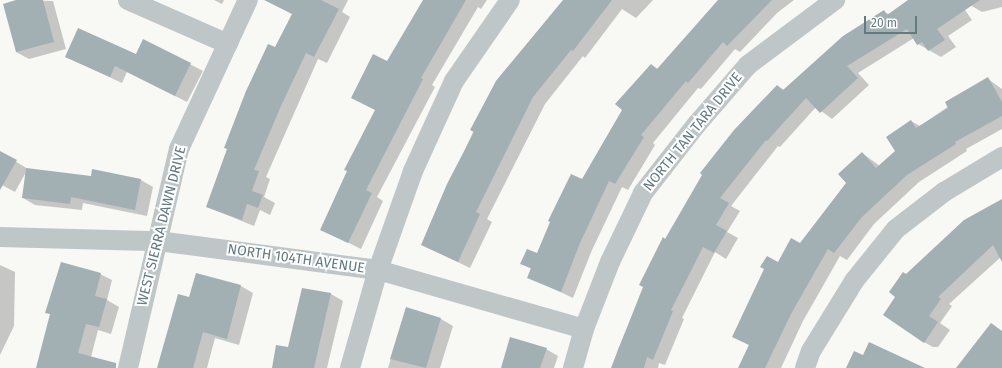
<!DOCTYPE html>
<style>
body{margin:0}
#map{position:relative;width:1002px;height:368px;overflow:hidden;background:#f8f8f5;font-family:"Fira Sans",sans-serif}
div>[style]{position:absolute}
.shadow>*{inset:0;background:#0003}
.building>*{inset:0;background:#a3b0b3}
.street>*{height:20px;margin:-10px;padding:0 10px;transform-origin:10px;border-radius:10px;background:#bfc6c8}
span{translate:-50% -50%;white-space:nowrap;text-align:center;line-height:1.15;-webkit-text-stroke:4px #fff;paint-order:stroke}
.street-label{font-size:14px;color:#637a80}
.scale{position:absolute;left:864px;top:16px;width:53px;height:18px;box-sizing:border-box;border:2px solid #637a80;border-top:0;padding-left:5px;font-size:12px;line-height:14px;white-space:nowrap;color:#637a80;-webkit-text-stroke:3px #fff;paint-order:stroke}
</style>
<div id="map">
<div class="shadow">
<i style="clip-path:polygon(20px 0,53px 1px,66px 49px,29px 59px,16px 52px)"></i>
<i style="clip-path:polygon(214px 0,224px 0,222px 4px)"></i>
<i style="clip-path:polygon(285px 0,348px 0,342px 12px,350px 17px,327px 63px,318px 59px,266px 177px,270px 179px,264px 197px,275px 203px,270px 215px,260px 210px,254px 226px,207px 207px,293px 14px)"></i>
<i style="clip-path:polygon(424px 0,487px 0,481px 9px,478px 7px,432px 85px,435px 87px,377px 197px,383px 201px,361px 249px,321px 229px,376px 110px,388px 62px)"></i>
<i style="clip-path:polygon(564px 0,653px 0,636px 18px,622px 9px,585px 58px,583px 56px,545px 104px,487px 219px,492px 222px,470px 268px,422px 245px,496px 81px)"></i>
<i style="clip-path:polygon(720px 0,794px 0,777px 13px,740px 52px,735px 49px,701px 89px,698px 88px,653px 143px,655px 145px,628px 190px,622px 187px,592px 250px,573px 298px,528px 277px,531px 269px,522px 264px,537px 255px,651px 65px,658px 69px)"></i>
<i style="clip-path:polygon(910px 0,958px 0,972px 20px,948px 36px,956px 47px,941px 57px,918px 44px,914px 38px,858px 73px,869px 85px,832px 119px,816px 107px,780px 147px,778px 146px,731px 206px,740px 211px,727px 232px,738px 238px,726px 259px,715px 252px,682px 318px,684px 319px,665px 365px,659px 363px,658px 368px,612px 368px,618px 349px,665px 240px,777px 86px,784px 90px,884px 12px,889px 14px)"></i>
<i style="clip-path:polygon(969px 0,1002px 0,1002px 7px,982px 12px,970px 5px)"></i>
<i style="clip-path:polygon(144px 40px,203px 71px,187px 102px,127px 72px,122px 83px,66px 57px,136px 55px)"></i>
<i style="clip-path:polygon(988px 79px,1002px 89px,1002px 129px,966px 149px,967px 151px,919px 182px,874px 224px,847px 260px,840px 256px,803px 321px,781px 368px,739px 368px,749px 345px,733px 336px,778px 263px,800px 244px,847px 183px,862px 153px,880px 166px,896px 151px,911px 121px,920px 126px)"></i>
<i style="clip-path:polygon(0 152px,28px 169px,92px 177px,141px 180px,153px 187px,147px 216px,83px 203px,82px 210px,35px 205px,23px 198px,26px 172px,15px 192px,0 184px)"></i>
<i style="clip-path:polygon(1002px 201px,1002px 256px,949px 304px,952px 306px,940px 323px,950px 330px,938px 347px,933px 347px,920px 340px,897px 297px,906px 275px)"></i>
<i style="clip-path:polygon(0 265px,15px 272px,14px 326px,0 355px)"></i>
<i style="clip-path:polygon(100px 274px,112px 280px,107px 300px,119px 307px,111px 334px,98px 330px,91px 357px,104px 368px,37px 368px,51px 315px,47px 312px)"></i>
<i style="clip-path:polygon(197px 274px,241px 286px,253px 293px,239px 345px,215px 338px,207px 368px,158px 368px,190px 299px)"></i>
<i style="clip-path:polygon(303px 289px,331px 294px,343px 301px,327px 368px,273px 368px,289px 349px)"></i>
<i style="clip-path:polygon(406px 308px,441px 319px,453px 326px,440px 368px,388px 368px)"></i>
<i style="clip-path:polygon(546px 349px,558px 356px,554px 368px,502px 368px)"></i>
</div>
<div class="building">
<i style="clip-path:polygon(16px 0,43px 0,54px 42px,16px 52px,3px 4px)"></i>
<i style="clip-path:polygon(264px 0,321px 0,339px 9px,314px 57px,306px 53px,280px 108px,254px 170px,259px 171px,252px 191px,263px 195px,258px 208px,247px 204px,242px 220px,206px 207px,227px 149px,224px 148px,246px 91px,268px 44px,275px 47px,292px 14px)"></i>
<i style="clip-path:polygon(423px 0,466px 0,421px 78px,423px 79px,366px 190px,372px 193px,348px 243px,320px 230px,347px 171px,344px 170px,375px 110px,351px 98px,373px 54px,387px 61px)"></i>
<i style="clip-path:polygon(563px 0,612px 0,573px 51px,571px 50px,533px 97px,476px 212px,480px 214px,458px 262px,421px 245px,447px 184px,474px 132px,470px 130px,496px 81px)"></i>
<i style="clip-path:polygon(718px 0,772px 0,727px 46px,723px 42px,688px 83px,686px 81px,641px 135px,644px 137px,615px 184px,609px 181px,580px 243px,561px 292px,527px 278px,531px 268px,520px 264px,527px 249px,537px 253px,550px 222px,548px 221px,571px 174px,582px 179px,622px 110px,615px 104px,651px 64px,657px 69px)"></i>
<i style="clip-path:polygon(908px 0,980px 0,937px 29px,945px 40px,928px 51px,922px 42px,917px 45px,907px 29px,847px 66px,858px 78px,820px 113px,806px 98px,767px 141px,766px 140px,720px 198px,729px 203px,716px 225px,727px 231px,714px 253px,703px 247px,671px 310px,673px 311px,653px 360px,647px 357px,644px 368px,611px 368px,643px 287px,639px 285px,663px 237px,665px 239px,702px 175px,700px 173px,734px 130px,777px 85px,783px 90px,843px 36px,884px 10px,887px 15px)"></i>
<i style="clip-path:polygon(78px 28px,136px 54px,143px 39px,191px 63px,175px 96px,115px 66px,110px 77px,65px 57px)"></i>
<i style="clip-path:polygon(988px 77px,1002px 102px,1002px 116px,955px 142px,956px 144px,907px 175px,862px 217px,834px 253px,828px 249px,791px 314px,765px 368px,738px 368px,749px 345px,732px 337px,764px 269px,760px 267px,767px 256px,778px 262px,791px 238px,800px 243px,846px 183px,838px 174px,862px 152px,876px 168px,895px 151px,886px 137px,911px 120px,916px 128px,948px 108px,945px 102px)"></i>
<i style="clip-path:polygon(0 151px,17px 160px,0 190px)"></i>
<i style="clip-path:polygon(26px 168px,91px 176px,92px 169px,141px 179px,135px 210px,71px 197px,70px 204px,22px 198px)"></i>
<i style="clip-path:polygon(1002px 199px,1002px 262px,993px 245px,938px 297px,941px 299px,929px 316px,938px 322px,924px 343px,883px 315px,895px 297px,889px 292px,903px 272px,906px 274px,964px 220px)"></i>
<i style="clip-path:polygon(61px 262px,101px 273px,95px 296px,107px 299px,99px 327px,86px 324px,78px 353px,116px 363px,116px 368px,36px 368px,50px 314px,45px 313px)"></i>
<i style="clip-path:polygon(196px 273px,241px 285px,227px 339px,203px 332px,193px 368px,157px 368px,178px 294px,189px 297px)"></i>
<i style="clip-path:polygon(302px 288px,331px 293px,314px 368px,272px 368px,276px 345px,288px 347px)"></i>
<i style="clip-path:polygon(406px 307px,441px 318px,426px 368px,390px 359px)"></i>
<i style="clip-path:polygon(991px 323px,1002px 331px,1002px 368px,956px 368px)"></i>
<i style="clip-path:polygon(510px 337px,547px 348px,540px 368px,501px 368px)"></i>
<i style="clip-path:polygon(869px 342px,925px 368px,846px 368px,854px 351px,863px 355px)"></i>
</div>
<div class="street">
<i style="left:128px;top:0;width:109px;rotate:23.7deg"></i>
<i style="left:0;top:237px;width:158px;rotate:1.5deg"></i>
<i style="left:158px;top:241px;width:222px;rotate:7.5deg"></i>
<i style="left:378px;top:270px;width:214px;rotate:16deg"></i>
<i style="left:128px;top:368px;width:225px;rotate:-76.9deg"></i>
<i style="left:179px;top:149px;width:164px;rotate:-65.2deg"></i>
<i style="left:350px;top:368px;width:102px;rotate:-74.1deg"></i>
<i style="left:378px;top:270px;width:105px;rotate:-70.5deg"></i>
<i style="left:413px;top:171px;width:99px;rotate:-65.5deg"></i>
<i style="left:454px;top:81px;width:98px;rotate:-55.3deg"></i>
<i style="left:573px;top:368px;width:41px;rotate:-74.2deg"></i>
<i style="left:584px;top:329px;width:72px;rotate:-68.8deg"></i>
<i style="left:610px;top:262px;width:76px;rotate:-64.4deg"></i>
<i style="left:643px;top:193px;width:88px;rotate:-52deg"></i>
<i style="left:697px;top:124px;width:78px;rotate:-49.2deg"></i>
<i style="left:748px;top:65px;width:109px;rotate:-36.8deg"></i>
<i style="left:805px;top:368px;width:18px;rotate:-71deg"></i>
<i style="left:811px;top:351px;width:82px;rotate:-58.4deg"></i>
<i style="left:854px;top:281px;width:67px;rotate:-51.1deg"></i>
<i style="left:896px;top:229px;width:61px;rotate:-37.6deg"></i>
<i style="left:944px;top:192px;width:68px;rotate:-31.1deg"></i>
</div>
<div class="street-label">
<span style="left:693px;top:132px;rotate:-51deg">NORTH TAN TARA DRIVE</span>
<span style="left:162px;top:226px;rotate:-76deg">WEST SIERRA DAWN DRIVE</span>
<span style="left:296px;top:259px;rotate:8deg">NORTH 104TH AVENUE</span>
</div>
<div class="scale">20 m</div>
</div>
